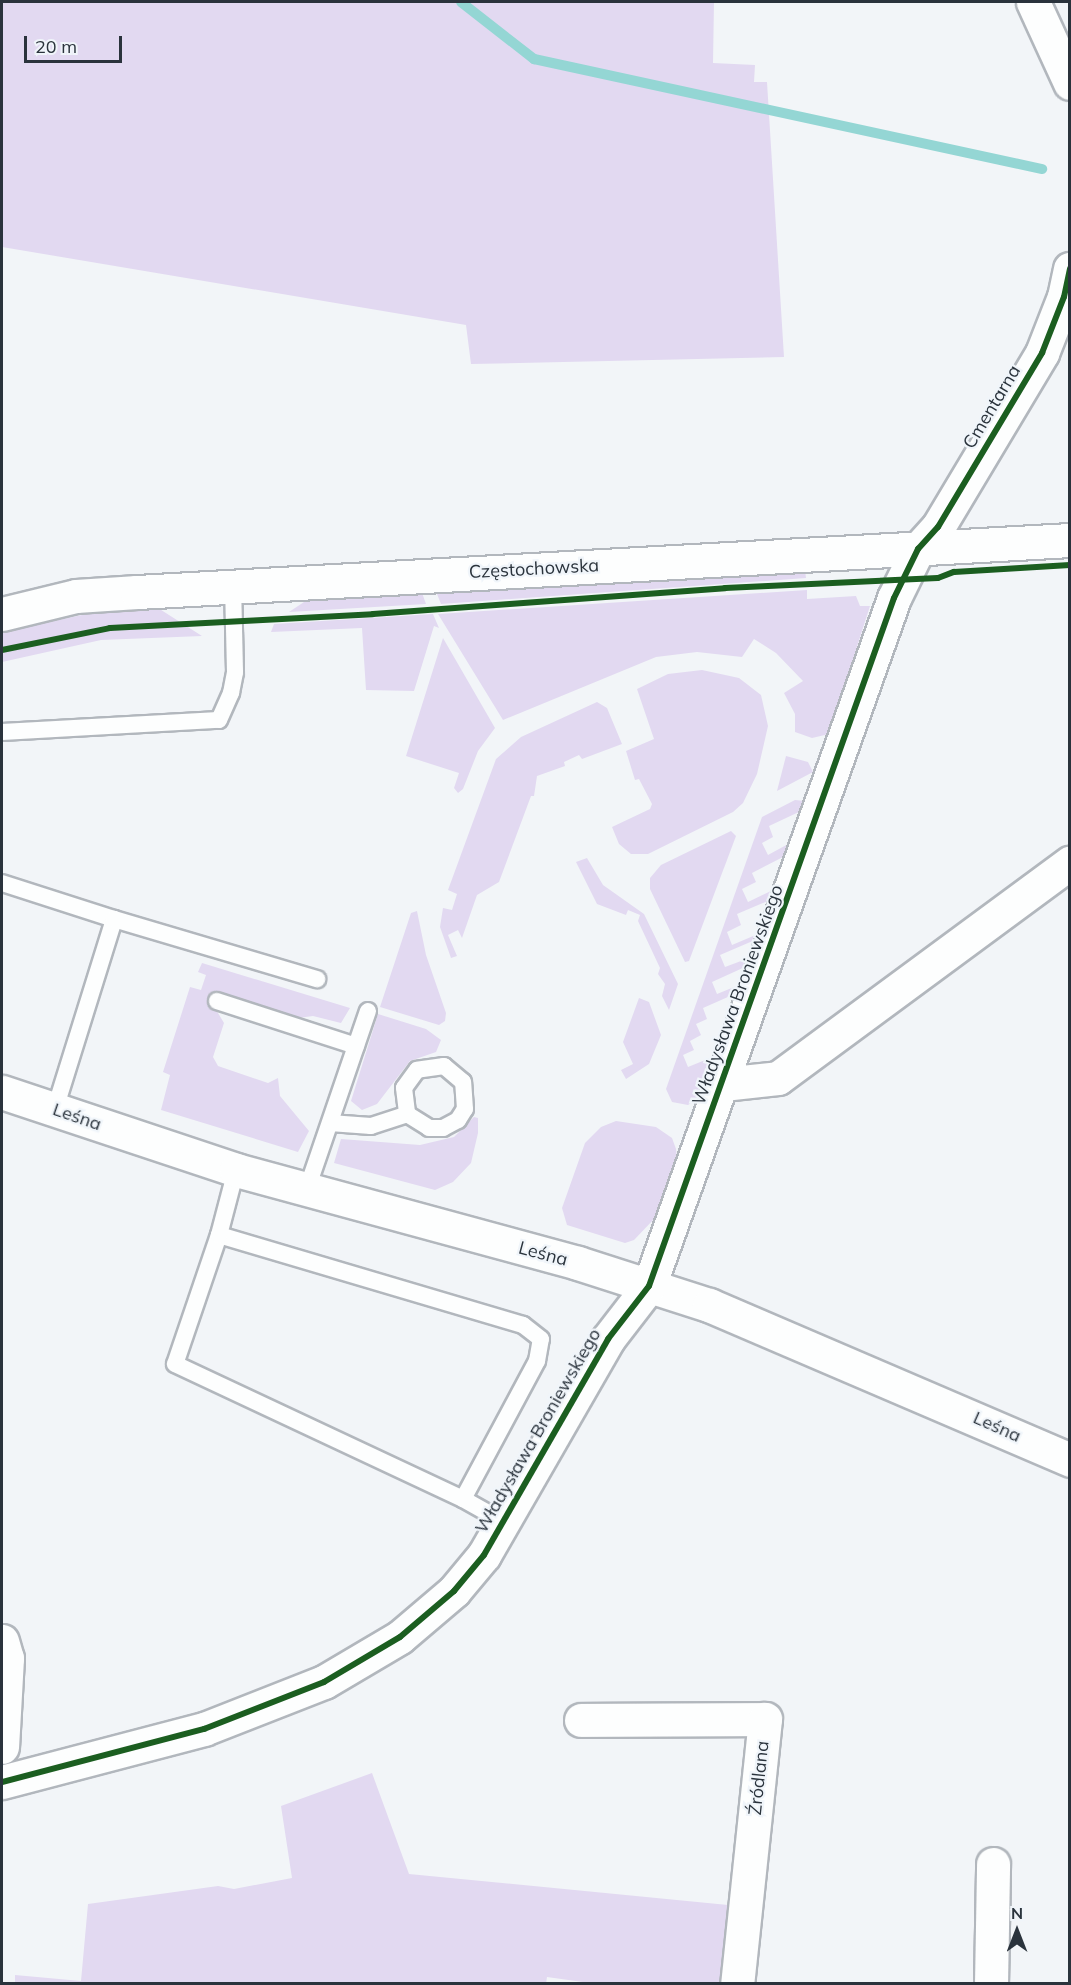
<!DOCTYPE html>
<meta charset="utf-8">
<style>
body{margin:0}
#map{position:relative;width:1071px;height:1985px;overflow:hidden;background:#f2f5f8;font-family:Mulish,sans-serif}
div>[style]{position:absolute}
.green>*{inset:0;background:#e2d9f1}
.stream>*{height:10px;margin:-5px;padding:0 5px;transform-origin:5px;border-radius:5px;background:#94d6d4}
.roads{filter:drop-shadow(2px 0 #b2b7bd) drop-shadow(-2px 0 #b2b7bd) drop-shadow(0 2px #b2b7bd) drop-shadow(0 -2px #b2b7bd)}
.service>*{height:16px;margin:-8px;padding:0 8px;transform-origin:8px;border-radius:8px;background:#fdfefe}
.minor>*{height:33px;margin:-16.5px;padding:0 16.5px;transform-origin:16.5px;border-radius:16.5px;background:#fdfefe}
.tertiary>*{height:33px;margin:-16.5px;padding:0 16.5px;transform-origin:16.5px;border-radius:16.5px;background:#fdfefe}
.cycleway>*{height:6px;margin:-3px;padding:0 3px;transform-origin:3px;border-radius:3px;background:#1b5e20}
span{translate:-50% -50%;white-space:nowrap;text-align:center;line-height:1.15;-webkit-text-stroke:4.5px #f0f5fa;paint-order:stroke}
.street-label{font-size:18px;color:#2a333c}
.frame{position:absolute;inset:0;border:3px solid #2a333c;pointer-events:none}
.north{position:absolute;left:987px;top:1901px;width:60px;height:60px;-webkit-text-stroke:4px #f0f5fa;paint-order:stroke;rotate:0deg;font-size:16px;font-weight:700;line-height:24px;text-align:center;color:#2a333c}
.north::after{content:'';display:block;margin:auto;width:21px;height:27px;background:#2a333c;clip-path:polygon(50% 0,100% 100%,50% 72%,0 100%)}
.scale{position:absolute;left:24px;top:36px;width:98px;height:27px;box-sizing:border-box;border:3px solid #2a333c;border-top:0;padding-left:8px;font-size:18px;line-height:21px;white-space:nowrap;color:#2a333c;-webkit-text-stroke:4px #f0f5fa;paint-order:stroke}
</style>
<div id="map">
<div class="green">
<i style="clip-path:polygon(2px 2px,714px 2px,713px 63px,755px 65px,754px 82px,767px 82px,784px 357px,471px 364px,466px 325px,2px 247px)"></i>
<i style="clip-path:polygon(805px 570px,806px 578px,441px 604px,435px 589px)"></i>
<i style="clip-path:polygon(421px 590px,426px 604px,289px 612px,310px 598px)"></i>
<i style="clip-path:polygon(807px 590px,807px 599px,856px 596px,860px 606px,870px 606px,829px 734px,812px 738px,795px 732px,795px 714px,784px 693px,803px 681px,776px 653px,754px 639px,742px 657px,697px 652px,656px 657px,503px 720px,438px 614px)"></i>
<i style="clip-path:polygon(158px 608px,202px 636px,101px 640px,2px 662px,2px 632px,96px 612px)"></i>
<i style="clip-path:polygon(433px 614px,439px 628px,434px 626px,414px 691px,366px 690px,362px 628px,271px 632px,274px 624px)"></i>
<i style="clip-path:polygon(443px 638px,495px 728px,478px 751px,463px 789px,458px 793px,454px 788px,459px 773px,406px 756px)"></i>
<i style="clip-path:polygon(702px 670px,739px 678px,761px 695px,768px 726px,757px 774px,743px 803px,733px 812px,648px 854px,631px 854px,619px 844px,612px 827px,650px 809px,652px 804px,639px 779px,635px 780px,626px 751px,654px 739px,637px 689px,668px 674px)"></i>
<i style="clip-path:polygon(597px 702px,607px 708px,622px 744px,582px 759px,579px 755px,564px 762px,565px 766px,537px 776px,534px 796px,531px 796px,499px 882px,477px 895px,462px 938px,458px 930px,448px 935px,457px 956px,451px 958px,440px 927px,443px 908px,452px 910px,457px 894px,448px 890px,496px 759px,521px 737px)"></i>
<i style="clip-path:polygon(786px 756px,808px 762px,813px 772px,777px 791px)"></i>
<i style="clip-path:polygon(795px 800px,805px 801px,801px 811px,769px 826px,773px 837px,762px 843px,768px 855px,790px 843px,785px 856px,752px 873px,756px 882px,742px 889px,748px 902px,773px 890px,770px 900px,737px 914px,741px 925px,727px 932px,732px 945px,758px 934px,755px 940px,720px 955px,725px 967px,749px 958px,745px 967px,712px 982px,717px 994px,739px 985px,737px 993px,703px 1008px,707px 1019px,696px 1024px,701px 1035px,690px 1041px,694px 1050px,683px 1055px,688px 1067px,715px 1056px,700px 1097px,688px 1105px,672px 1102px,666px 1089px,762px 817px)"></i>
<i style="clip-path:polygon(731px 831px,736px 836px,689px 961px,685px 962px,650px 889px,650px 878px,661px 865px)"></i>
<i style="clip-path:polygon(587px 858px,603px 885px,644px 914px,678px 984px,669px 1010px,662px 996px,665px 984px,658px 974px,660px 968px,638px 921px,640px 915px,628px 910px,626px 915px,597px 904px,576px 862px)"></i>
<i style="clip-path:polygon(417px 911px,426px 955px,446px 1013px,445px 1021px,439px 1025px,380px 1007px,411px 913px)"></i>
<i style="clip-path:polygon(202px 963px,350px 1008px,341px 1023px,313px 1016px,298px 1018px,217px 992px,212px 1003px,224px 1023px,213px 1057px,218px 1066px,268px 1083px,278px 1078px,280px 1096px,309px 1131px,298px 1152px,161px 1110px,170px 1075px,163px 1072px,190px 987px,201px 990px,206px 975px,198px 972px)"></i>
<i style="clip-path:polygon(639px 998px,649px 1002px,661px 1035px,649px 1064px,626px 1079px,621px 1070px,633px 1064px,623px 1042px)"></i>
<i style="clip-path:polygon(378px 1014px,426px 1029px,441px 1040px,436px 1052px,410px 1061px,377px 1104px,362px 1110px,351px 1101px)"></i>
<i style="clip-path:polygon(474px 1117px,478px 1118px,478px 1133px,471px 1163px,453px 1182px,435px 1190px,334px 1163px,341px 1139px,420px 1145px,454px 1137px)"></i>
<i style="clip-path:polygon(616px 1121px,656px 1127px,672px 1138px,676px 1149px,677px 1159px,655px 1218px,634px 1240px,625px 1243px,567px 1225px,562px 1208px,585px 1143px,601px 1127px)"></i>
<i style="clip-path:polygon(372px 1773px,409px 1874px,728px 1905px,720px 1983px,597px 1984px,547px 1977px,546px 1984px,15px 1983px,15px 1975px,81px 1981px,88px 1904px,218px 1886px,234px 1889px,292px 1878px,281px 1806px)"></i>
</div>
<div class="stream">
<i style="left:461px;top:2px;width:93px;rotate:38deg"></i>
<i style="left:534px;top:59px;width:520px;rotate:12.22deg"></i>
</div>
<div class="roads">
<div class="service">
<i style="left:2px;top:732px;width:217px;rotate:-3.2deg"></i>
<i style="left:219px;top:720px;width:30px;rotate:-66deg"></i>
<i style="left:231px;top:693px;width:21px;rotate:-79deg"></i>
<i style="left:235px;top:672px;width:86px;rotate:-91.3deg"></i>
<i style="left:2px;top:883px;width:118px;rotate:17.8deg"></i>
<i style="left:217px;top:1001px;width:146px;rotate:17.9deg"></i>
<i style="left:55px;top:1109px;width:199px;rotate:-72.7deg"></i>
<i style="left:114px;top:919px;width:212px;rotate:16.5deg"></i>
<i style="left:330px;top:1123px;width:41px;rotate:4.2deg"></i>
<i style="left:371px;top:1126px;width:38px;rotate:-18deg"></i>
<i style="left:407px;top:1114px;width:26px;rotate:32deg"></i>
<i style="left:429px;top:1128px;width:14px"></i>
<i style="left:443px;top:1128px;width:17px;rotate:-28deg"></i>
<i style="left:458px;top:1120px;width:13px;rotate:-58deg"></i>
<i style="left:465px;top:1109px;width:27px;rotate:-94deg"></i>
<i style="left:463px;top:1082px;width:25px;rotate:-140deg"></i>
<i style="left:444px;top:1066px;width:27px;rotate:172deg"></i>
<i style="left:417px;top:1070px;width:22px;rotate:126deg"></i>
<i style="left:404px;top:1088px;width:26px;rotate:83deg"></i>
<i style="left:307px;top:1189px;width:188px;rotate:-71.1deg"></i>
<i style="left:219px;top:1235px;width:136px;rotate:108.8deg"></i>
<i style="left:175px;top:1364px;width:318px;rotate:25.1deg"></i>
<i style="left:463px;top:1499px;width:157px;rotate:-61.8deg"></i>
<i style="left:537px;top:1361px;width:22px;rotate:-80deg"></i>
<i style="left:541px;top:1339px;width:23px;rotate:-142deg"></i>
<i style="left:523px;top:1325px;width:317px;rotate:-163.5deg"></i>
<i style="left:219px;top:1235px;width:67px;rotate:-75.3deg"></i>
<i style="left:463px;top:1499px;width:45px;rotate:29.4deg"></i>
</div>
<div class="minor">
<i style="left:1033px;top:2px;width:89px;rotate:65.4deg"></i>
<i style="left:723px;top:1084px;width:55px;rotate:-6.2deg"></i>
<i style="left:778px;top:1078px;width:363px;rotate:-36.4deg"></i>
<i style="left:2px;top:1092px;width:247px;rotate:18.4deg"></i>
<i style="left:236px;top:1170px;width:354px;rotate:15.2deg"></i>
<i style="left:578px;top:1263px;width:138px;rotate:17.8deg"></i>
<i style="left:709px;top:1305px;width:393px;rotate:23.2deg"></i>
<i style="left:2px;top:1641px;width:18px;rotate:74deg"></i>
<i style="left:7px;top:1658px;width:89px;rotate:93.2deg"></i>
<i style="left:581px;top:1720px;width:184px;rotate:-0.3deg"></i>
<i style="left:765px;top:1719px;width:266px;rotate:96deg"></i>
<i style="left:2px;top:1782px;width:209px;rotate:-14.7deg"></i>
<i style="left:204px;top:1729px;width:129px;rotate:-21.4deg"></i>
<i style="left:324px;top:1682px;width:88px;rotate:-30.6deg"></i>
<i style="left:400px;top:1637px;width:71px;rotate:-40.4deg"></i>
<i style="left:454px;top:1591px;width:47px;rotate:-50.2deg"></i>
<i style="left:484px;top:1555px;width:249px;rotate:-60.1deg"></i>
<i style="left:608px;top:1339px;width:67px;rotate:-52.3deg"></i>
<i style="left:649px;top:1286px;width:730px;rotate:-70.4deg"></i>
<i style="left:894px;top:598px;width:55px;rotate:-63.9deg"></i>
<i style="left:918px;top:549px;width:30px;rotate:-48deg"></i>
<i style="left:938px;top:527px;width:203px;rotate:-59.1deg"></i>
<i style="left:1042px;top:353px;width:60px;rotate:-68.6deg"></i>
<i style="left:1064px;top:297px;width:29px;rotate:-78deg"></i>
<i style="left:991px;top:1984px;width:120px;rotate:-89deg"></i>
</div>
<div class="tertiary">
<i style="left:2px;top:614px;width:76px;rotate:-13.7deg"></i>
<i style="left:76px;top:596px;width:61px;rotate:-3.8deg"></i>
<i style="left:137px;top:592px;width:934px;rotate:-3.19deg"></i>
</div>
</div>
<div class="cycleway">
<i style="left:2px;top:650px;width:110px;rotate:-11.5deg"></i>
<i style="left:110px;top:628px;width:263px;rotate:-3deg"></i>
<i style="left:373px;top:614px;width:353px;rotate:-4.2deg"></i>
<i style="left:725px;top:588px;width:213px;rotate:-2.7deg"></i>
<i style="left:938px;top:578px;width:17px;rotate:-21deg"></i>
<i style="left:954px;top:572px;width:116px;rotate:-3.5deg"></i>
<i style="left:2px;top:1782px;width:209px;rotate:-14.7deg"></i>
<i style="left:204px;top:1729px;width:129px;rotate:-21.4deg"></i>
<i style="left:324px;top:1682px;width:88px;rotate:-30.6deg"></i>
<i style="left:400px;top:1637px;width:71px;rotate:-40.4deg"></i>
<i style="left:454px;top:1591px;width:47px;rotate:-50.2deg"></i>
<i style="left:484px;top:1555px;width:249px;rotate:-60.1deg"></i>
<i style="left:608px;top:1339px;width:67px;rotate:-52.3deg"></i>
<i style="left:649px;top:1286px;width:730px;rotate:-70.4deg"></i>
<i style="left:894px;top:598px;width:55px;rotate:-63.9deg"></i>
<i style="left:918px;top:549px;width:30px;rotate:-48deg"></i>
<i style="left:938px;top:527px;width:203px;rotate:-59.1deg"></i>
<i style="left:1042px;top:353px;width:60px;rotate:-68.6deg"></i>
<i style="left:1064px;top:297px;width:29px;rotate:-78deg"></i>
</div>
<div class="street-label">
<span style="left:992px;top:407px;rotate:-59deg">Cmentarna</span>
<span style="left:534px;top:569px;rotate:-3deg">Częstochowska</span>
<span style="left:738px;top:995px;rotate:-70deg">Władysława Broniewskiego</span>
<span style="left:77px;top:1117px;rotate:19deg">Leśna</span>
<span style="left:543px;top:1254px;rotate:15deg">Leśna</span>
<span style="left:997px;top:1427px;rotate:24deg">Leśna</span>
<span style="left:538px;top:1431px;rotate:-60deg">Władysława Broniewskiego</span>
<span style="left:759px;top:1778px;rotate:-84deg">Źródlana</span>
</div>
<div class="frame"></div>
<div class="north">N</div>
<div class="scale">20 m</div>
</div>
